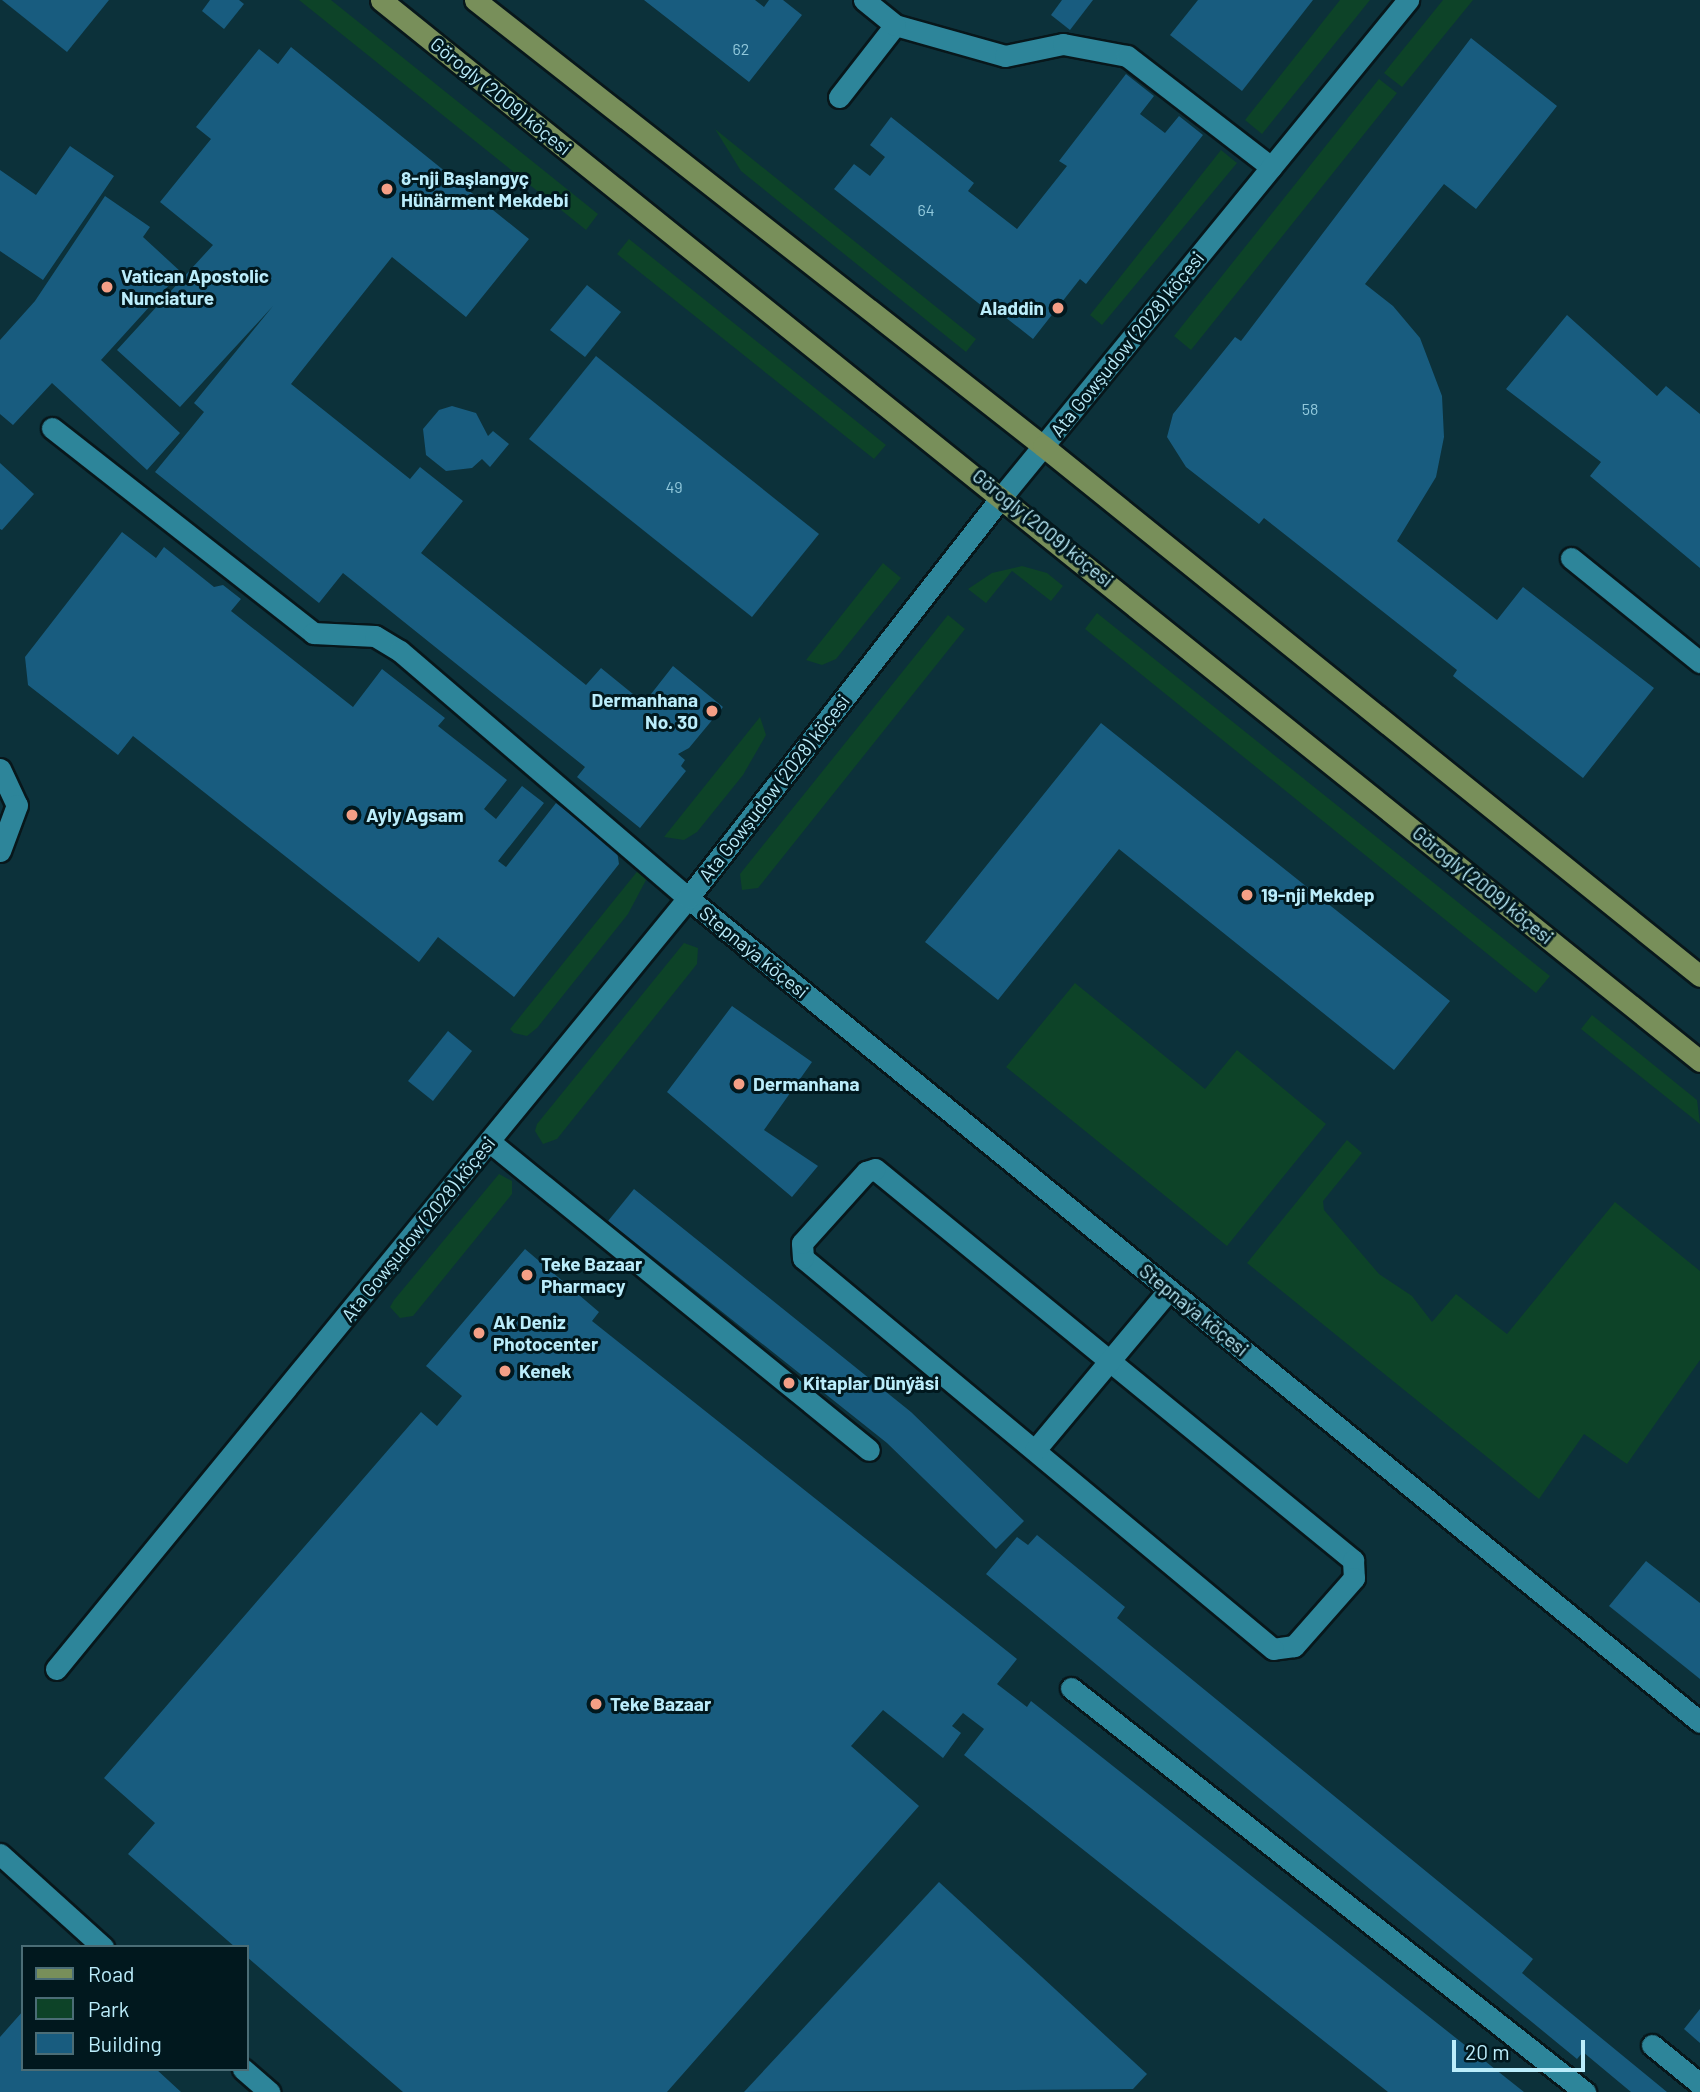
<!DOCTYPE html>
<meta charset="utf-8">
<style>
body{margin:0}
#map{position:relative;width:1700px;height:2092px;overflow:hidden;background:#0c313a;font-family:Barlow,sans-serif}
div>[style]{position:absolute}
.green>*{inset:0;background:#0d4328}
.building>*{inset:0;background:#185c7f}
.roads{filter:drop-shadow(2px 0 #08171b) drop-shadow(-2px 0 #08171b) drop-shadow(0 2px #08171b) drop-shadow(0 -2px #08171b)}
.minor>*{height:21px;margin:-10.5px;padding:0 10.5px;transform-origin:10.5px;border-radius:10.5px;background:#2d859a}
.major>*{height:21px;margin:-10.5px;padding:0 10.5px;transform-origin:10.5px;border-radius:10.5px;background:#788f5a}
.dots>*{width:19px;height:19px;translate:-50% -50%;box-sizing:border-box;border:4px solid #01181e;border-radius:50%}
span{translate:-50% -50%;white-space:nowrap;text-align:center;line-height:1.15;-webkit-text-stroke:6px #01181e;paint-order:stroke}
.number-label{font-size:16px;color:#92c9dc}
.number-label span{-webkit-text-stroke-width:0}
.street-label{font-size:19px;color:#bbedfb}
.poi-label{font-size:19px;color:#bbedfb;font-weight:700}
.left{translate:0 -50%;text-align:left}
.right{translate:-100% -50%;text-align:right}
.legend{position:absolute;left:21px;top:1945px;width:228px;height:126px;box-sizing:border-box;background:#01181e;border:2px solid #4b6d76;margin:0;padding:9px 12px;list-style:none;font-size:21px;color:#bbedfb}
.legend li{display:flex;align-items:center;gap:14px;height:35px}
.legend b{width:35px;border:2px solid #4b6d76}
.scale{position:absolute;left:1452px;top:2040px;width:133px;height:32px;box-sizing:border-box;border:4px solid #bbedfb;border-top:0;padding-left:9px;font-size:21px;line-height:24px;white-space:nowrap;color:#bbedfb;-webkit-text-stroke:5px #01181e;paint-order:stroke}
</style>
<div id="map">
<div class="green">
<i style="clip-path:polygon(299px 0,331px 0,598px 214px,586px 230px)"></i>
<i style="clip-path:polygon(1340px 0,1370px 0,1262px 134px,1245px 120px)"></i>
<i style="clip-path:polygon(1443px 0,1473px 0,1402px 87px,1384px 73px)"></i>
<i style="clip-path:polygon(1379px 79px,1397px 93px,1191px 350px,1174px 336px)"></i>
<i style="clip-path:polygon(715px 129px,976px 339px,966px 352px,741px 171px)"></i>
<i style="clip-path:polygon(1221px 150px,1237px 163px,1102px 325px,1090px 315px)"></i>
<i style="clip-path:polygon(629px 239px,886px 445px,874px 459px,617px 254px)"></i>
<i style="clip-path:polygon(883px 563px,901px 578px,836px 659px,822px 665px,806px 660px)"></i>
<i style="clip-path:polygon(1022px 566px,1047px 573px,1063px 586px,1051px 601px,1012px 571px,986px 603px,968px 589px,992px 573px)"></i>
<i style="clip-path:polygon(1097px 613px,1550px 976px,1536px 993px,1085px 629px)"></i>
<i style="clip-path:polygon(948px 615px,965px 629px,758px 888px,742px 890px,740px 874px)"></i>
<i style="clip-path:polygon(760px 717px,766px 735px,743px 775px,697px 832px,684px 840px,664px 837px)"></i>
<i style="clip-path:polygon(640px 868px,646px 880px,628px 914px,537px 1028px,527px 1036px,514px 1033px,510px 1029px)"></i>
<i style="clip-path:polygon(684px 943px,698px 948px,697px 964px,557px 1139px,543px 1144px,535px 1131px,537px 1124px)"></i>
<i style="clip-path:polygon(1075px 983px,1205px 1089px,1237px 1050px,1326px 1124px,1227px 1246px,1006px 1067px)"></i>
<i style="clip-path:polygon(1592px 1015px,1697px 1100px,1700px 1124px,1581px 1029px)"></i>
<i style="clip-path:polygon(1347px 1140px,1362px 1153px,1323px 1201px,1324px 1210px,1379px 1274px,1412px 1296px,1432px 1322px,1456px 1294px,1507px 1334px,1615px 1202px,1700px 1271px,1700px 1360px,1627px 1464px,1584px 1434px,1539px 1499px,1247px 1263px)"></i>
<i style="clip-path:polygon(499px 1174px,512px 1181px,512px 1194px,413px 1316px,400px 1318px,390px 1307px,394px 1300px)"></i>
</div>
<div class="building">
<i style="clip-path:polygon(2px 0,109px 0,67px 52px)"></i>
<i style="clip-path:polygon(210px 0,239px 0,244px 4px,224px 29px,202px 11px)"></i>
<i style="clip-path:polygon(644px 0,755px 0,764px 7px,769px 0,783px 0,802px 15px,749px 82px)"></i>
<i style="clip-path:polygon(1062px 0,1093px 0,1070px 30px,1051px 15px)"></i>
<i style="clip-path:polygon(1198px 0,1313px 0,1242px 91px,1170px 35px)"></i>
<i style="clip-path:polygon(1471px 38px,1557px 106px,1476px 209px,1444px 184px,1365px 284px,1393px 306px,1420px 338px,1442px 396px,1444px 437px,1436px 477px,1397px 541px,1497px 620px,1523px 587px,1654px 688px,1583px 778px,1453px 676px,1457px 670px,1264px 518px,1259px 524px,1186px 467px,1167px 437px,1173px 414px,1235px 337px,1241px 341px)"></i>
<i style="clip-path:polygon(291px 47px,529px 239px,466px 317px,392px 257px,291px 384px,410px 479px,420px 467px,463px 501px,421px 553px,586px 685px,601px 668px,644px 703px,673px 666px,723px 707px,689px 748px,678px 754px,685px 760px,681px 766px,686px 771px,640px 828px,577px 777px,585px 767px,343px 573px,319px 603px,155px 472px,204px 412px,194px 403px,273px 306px,180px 407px,117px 350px,213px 245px,160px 202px,211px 139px,196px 127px,255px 54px,259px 49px,278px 64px)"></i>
<i style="clip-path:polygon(1126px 74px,1154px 96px,1140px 114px,1165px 133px,1179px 116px,1203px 135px,1086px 284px,1080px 279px,1033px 339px,986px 302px,982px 306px,834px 189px,854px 164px,870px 176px,885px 157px,870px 145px,891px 117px,974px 183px,968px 191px,1017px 229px,1067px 166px,1059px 161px)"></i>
<i style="clip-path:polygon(70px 146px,114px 176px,43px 280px,0 251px,0 170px,36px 195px)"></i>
<i style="clip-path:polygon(105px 196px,150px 227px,143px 237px,181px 272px,101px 360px,180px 433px,147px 470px,52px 383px,13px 425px,0 414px,0 340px,35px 301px)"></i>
<i style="clip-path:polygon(587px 285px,621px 312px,585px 357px,550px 330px)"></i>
<i style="clip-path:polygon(1567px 315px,1657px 396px,1666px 386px,1700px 414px,1700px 568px,1590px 476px,1601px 462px,1506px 389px)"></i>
<i style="clip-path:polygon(596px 356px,819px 534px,752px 617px,529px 439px)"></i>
<i style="clip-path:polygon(452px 406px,476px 413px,488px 436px,493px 431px,509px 444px,490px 467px,482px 459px,472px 468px,446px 471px,426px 455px,423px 429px,439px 410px)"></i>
<i style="clip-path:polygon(0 463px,34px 494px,2px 530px,0 529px)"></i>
<i style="clip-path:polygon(122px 532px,156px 558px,164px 547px,214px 587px,223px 585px,241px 599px,231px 611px,353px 707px,382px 669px,445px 718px,438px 726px,507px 780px,484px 809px,496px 819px,522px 786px,544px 803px,498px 861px,506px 867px,556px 803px,617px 851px,619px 864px,514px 997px,438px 937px,419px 962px,133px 736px,118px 755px,28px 685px,25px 657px)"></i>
<i style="clip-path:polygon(1101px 723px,1450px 1001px,1394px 1070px,1119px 849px,998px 1000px,925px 942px)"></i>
<i style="clip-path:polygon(732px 1006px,812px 1062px,764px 1130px,818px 1166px,792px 1197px,667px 1092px)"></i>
<i style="clip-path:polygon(448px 1031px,472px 1051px,433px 1101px,408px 1081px)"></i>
<i style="clip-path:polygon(634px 1189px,911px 1412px,1024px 1521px,996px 1549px,887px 1443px,608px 1221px)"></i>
<i style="clip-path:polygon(525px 1249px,599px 1312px,592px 1321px,1017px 1659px,997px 1684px,1027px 1707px,1031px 1701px,1524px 2092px,1388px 2092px,964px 1755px,984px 1729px,963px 1713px,952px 1726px,961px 1733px,943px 1758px,883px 1710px,851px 1746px,919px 1806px,667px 2092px,403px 2092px,247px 1957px,247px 1947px,235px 1947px,128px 1854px,155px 1823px,104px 1778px,421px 1412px,437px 1426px,462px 1396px,426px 1366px)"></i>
<i style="clip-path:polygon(1037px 1535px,1125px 1607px,1117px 1618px,1533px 1959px,1522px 1973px,1667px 2092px,1631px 2092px,1583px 2052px,1577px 2059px,986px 1574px,1017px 1537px,1028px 1545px)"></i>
<i style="clip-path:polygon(1646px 1561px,1700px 1603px,1700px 1679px,1609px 1606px)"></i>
<i style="clip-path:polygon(939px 1882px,1147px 2074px,1133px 2089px,744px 2092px)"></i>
<i style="clip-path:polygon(1700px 2009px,1700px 2043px,1684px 2029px)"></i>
<i style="clip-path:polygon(23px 2011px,23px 2069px,156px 2069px,181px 2092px,0 2092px,0 2037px)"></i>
</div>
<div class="roads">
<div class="minor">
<i style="left:895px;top:25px;width:114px;rotate:15.7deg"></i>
<i style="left:1005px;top:56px;width:59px;rotate:-11.7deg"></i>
<i style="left:1063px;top:44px;width:65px;rotate:10.6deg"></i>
<i style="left:1127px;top:56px;width:182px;rotate:37.6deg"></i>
<i style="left:839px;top:97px;width:91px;rotate:-52.1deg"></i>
<i style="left:895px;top:25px;width:40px;rotate:-141deg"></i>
<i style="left:52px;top:428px;width:332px;rotate:38.1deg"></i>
<i style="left:313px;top:633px;width:62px;rotate:2.8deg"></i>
<i style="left:375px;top:636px;width:29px;rotate:31deg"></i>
<i style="left:400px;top:651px;width:379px;rotate:40.6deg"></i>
<i style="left:688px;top:898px;width:1305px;rotate:39.15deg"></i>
<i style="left:1571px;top:558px;width:166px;rotate:38.9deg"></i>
<i style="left:0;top:769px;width:40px;rotate:65deg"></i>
<i style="left:17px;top:805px;width:49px;rotate:110.3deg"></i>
<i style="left:490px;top:1142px;width:488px;rotate:39.1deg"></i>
<i style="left:875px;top:1169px;width:618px;rotate:39.28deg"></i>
<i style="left:1353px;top:1560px;width:18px;rotate:87deg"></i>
<i style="left:1354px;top:1578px;width:91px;rotate:131.4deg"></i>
<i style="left:1294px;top:1646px;width:21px;rotate:172deg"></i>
<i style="left:1273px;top:1649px;width:611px;rotate:-140.24deg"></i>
<i style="left:803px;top:1258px;width:15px;rotate:-94deg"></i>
<i style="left:802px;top:1243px;width:96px;rotate:-48deg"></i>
<i style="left:866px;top:1172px;width:9px;rotate:-18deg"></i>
<i style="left:1035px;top:1450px;width:209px;rotate:-50.1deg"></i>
<i style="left:56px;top:1669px;width:997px;rotate:-50.66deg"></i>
<i style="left:688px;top:898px;width:512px;rotate:-51.99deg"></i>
<i style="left:1003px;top:495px;width:640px;rotate:-50.71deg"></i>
<i style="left:1071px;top:1688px;width:654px;rotate:38.17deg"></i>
<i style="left:0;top:1854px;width:139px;rotate:42.1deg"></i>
<i style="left:1652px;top:2045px;width:62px;rotate:39.1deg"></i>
<i style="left:243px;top:2069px;width:35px;rotate:41deg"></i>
</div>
<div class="major">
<i style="left:381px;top:0;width:1693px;rotate:38.81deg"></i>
<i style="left:475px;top:0;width:722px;rotate:38.14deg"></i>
<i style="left:1043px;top:446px;width:844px;rotate:38.89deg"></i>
</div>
</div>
<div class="dots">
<i style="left:387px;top:189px;background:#f49f86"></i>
<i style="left:107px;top:287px;background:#f49f86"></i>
<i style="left:1058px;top:308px;background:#f49f86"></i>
<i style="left:712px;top:711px;background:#f49f86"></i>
<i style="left:352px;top:815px;background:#f49f86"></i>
<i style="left:1247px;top:895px;background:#f49f86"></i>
<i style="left:739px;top:1084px;background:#f49f86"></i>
<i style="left:527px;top:1275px;background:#f49f86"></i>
<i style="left:479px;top:1333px;background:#f49f86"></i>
<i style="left:505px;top:1371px;background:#f49f86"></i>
<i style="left:789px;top:1383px;background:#f49f86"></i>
<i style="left:596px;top:1704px;background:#f49f86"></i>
</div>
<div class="number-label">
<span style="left:741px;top:49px">62</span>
<span style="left:926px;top:210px">64</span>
<span style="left:1310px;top:409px">58</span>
<span style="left:674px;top:487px">49</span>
</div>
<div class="street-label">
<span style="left:501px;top:96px;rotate:39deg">Görogly (2009) köçesi</span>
<span style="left:1127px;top:344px;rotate:-51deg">Ata Gowşudow (2028) köçesi</span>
<span style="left:1043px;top:528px;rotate:39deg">Görogly (2009) köçesi</span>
<span style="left:774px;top:788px;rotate:-52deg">Ata Gowşudow (2028) köçesi</span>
<span style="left:1483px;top:885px;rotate:39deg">Görogly (2009) köçesi</span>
<span style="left:754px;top:952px;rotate:39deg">Stepnaýa köçesi</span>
<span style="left:418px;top:1229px;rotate:-51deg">Ata Gowşudow (2028) köçesi</span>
<span style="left:1194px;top:1310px;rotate:39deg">Stepnaýa köçesi</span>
</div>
<div class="poi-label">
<span class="left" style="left:401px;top:189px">8-nji Başlangyç<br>Hünärment Mekdebi</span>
<span class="left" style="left:121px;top:287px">Vatican Apostolic<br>Nunciature</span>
<span class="right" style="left:1044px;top:308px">Aladdin</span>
<span class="right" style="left:698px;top:711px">Dermanhana<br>No. 30</span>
<span class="left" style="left:366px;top:815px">Ayly Agsam</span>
<span class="left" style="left:1261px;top:895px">19-nji Mekdep</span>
<span class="left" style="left:753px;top:1084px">Dermanhana</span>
<span class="left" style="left:541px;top:1275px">Teke Bazaar<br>Pharmacy</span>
<span class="left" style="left:493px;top:1333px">Ak Deniz<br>Photocenter</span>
<span class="left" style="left:519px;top:1371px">Kenek</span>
<span class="left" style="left:803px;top:1383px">Kitaplar Dünýäsi</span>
<span class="left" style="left:610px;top:1704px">Teke Bazaar</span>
</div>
<ul class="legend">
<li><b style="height:9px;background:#788f5a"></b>Road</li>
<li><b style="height:19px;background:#0d4328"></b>Park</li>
<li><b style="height:19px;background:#185c7f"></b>Building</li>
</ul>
<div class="scale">20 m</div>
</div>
